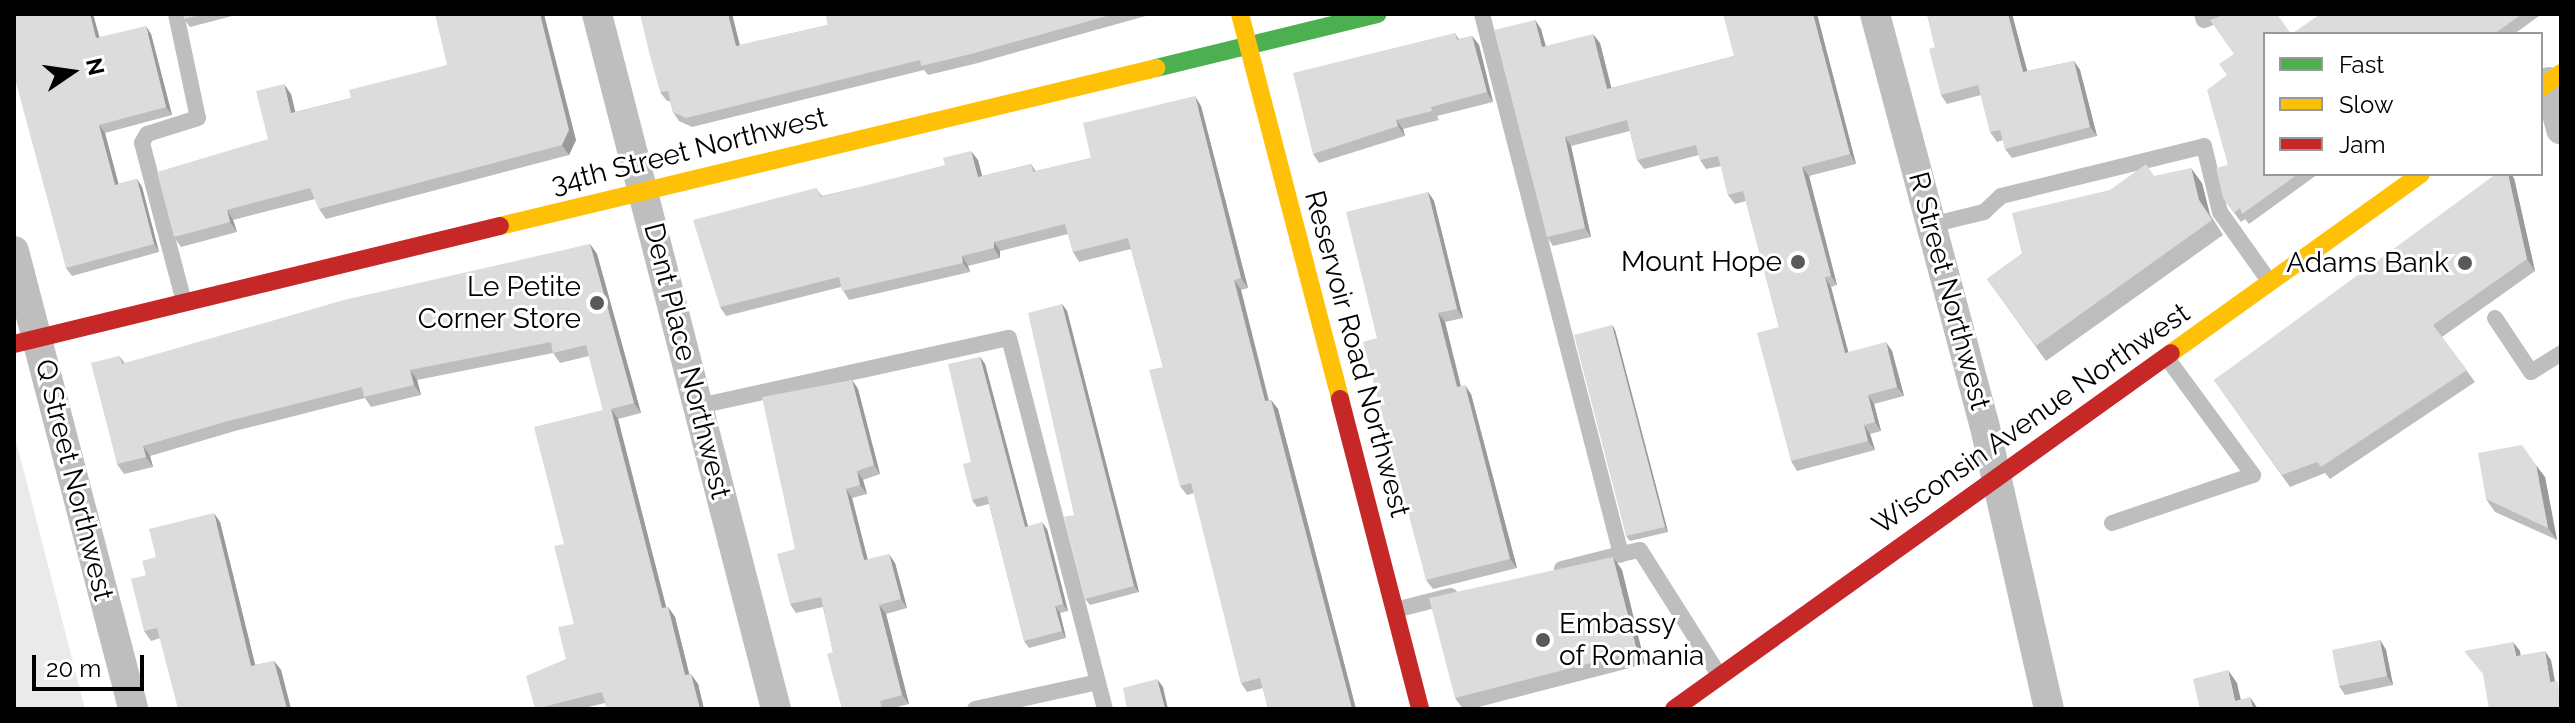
<!DOCTYPE html>
<style>
body{margin:0}
#map{position:relative;width:2575px;height:723px;overflow:hidden;background:#fff;font-family:Raleway,sans-serif}
div>[style]{position:absolute}
.green>*{inset:0;background:#eaeaea}
.lane>*{height:16px;margin:-8px;padding:0 8px;transform-origin:8px;border-radius:8px;background:#bebebe}
.street>*{height:30px;margin:-15px;padding:0 15px;transform-origin:15px;border-radius:15px;background:#bebebe}
.fast>*{height:18px;margin:-9px;padding:0 9px;transform-origin:9px;border-radius:9px;background:#4caf50}
.slow>*{height:18px;margin:-9px;padding:0 9px;transform-origin:9px;border-radius:9px;background:#ffc107}
.jam>*{height:18px;margin:-9px;padding:0 9px;transform-origin:9px;border-radius:9px;background:#c62828}
.wall>*{inset:0;background:#bdbdbd}
.shaded-wall>*{inset:0;background:#9a9a9a}
.building>*{inset:0;background:#dcdcdc}
.dots>*{width:22px;height:22px;translate:-50% -50%;box-sizing:border-box;border:4px solid #fff;border-radius:50%}
span{translate:-50% -50%;white-space:nowrap;text-align:center;line-height:1.15;-webkit-text-stroke:6px #fff;paint-order:stroke}
.street-label{font-size:28px;color:#000}
.poi-label{font-size:28px;color:#000}
.right{translate:-100% -50%;text-align:right}
.left{translate:0 -50%;text-align:left}
.frame{position:absolute;inset:0;border:16px solid #000;pointer-events:none}
.legend{position:absolute;left:2263px;top:32px;width:280px;height:144px;box-sizing:border-box;background:#fff;border:2px solid #999;margin:0;padding:10px 14px;list-style:none;font-size:24px;color:#000}
.legend li{display:flex;align-items:center;gap:16px;height:40px}
.legend b{width:40px;border:2px solid #999}
.north{position:absolute;left:32px;top:32px;width:80px;height:80px;-webkit-text-stroke:6px #fff;paint-order:stroke;rotate:77deg;font-size:22px;font-weight:700;line-height:32px;text-align:center;color:#000}
.north::after{content:'';display:block;margin:auto;width:28px;height:36px;background:#000;clip-path:polygon(50% 0,100% 100%,50% 72%,0 100%)}
.scale{position:absolute;left:32px;top:655px;width:112px;height:36px;box-sizing:border-box;border:4px solid #000;border-top:0;padding-left:10px;font-size:24px;line-height:28px;white-space:nowrap;color:#000;-webkit-text-stroke:6px #fff;paint-order:stroke}
</style>
<div id="map">
<div class="green">
<i style="clip-path:polygon(14px 433px,85px 709px,14px 709px)"></i>
</div>
<div class="lane">
<i style="left:176px;top:14px;width:106px;rotate:78.1deg"></i>
<i style="left:198px;top:118px;width:53px;rotate:162.6deg"></i>
<i style="left:147px;top:134px;width:10px;rotate:119deg"></i>
<i style="left:142px;top:143px;width:164px;rotate:75.2deg"></i>
<i style="left:1482px;top:14px;width:558px;rotate:75.57deg"></i>
<i style="left:1621px;top:554px;width:61px;rotate:165.7deg"></i>
<i style="left:2202px;top:14px;width:6px;rotate:72deg"></i>
<i style="left:2204px;top:20px;width:17px;rotate:-21deg"></i>
<i style="left:1931px;top:225px;width:55px;rotate:-13.8deg"></i>
<i style="left:1984px;top:212px;width:23px;rotate:-43deg"></i>
<i style="left:2001px;top:196px;width:209px;rotate:-13.8deg"></i>
<i style="left:2204px;top:146px;width:68px;rotate:76.4deg"></i>
<i style="left:2220px;top:212px;width:85px;rotate:54.6deg"></i>
<i style="left:2495px;top:318px;width:65px;rotate:56.3deg"></i>
<i style="left:2531px;top:372px;width:36px;rotate:-32deg"></i>
<i style="left:699px;top:406px;width:317px;rotate:-12.4deg"></i>
<i style="left:1009px;top:338px;width:383px;rotate:75.5deg"></i>
<i style="left:2112px;top:523px;width:149px;rotate:-18.8deg"></i>
<i style="left:2253px;top:475px;width:145px;rotate:-126.3deg"></i>
<i style="left:1621px;top:554px;width:19px;rotate:-12deg"></i>
<i style="left:1640px;top:550px;width:148px;rotate:57.7deg"></i>
<i style="left:1395px;top:610px;width:57px;rotate:-14.3deg"></i>
<i style="left:975px;top:709px;width:126px;rotate:-12.4deg"></i>
</div>
<div class="street">
<i style="left:597px;top:14px;width:718px;rotate:75.56deg"></i>
<i style="left:1875px;top:14px;width:423px;rotate:75.1deg"></i>
<i style="left:1984px;top:423px;width:293px;rotate:77.2deg"></i>
<i style="left:2549px;top:82px;width:49px;rotate:75.7deg"></i>
<i style="left:14px;top:251px;width:473px;rotate:75.4deg"></i>
</div>
<div class="fast">
<i style="left:1156px;top:68px;width:228px;rotate:-13.7deg"></i>
</div>
<div class="slow">
<i style="left:1240px;top:14px;width:398px;rotate:75.4deg"></i>
<i style="left:2541px;top:88px;width:25px;rotate:-37deg"></i>
<i style="left:500px;top:226px;width:675px;rotate:-13.54deg"></i>
<i style="left:2171px;top:353px;width:307px;rotate:-35.6deg"></i>
</div>
<div class="jam">
<i style="left:14px;top:344px;width:500px;rotate:-13.65deg"></i>
<i style="left:1340px;top:399px;width:320px;rotate:75.5deg"></i>
<i style="left:1674px;top:709px;width:611px;rotate:-35.61deg"></i>
</div>
<div class="wall">
<i style="clip-path:polygon(14px 14px,93px 14px,99px 37px,151px 34px,172px 115px,105px 133px,118px 184px,137px 179px,142px 187px,159px 252px,72px 276px,66px 268px)"></i>
<i style="clip-path:polygon(183px 14px,240px 14px,190px 27px,184px 19px)"></i>
<i style="clip-path:polygon(732px 14px,740px 45px,828px 25px,826px 14px,1153px 14px,978px 63px,928px 75px,924px 70px,692px 127px,679px 121px,673px 112px,670px 101px,667px 101px,660px 92px)"></i>
<i style="clip-path:polygon(1817px 14px,1856px 164px,1809px 176px,1837px 285px,1831px 287px,1848px 352px,1892px 351px,1904px 396px,1874px 404px,1881px 431px,1870px 434px,1875px 450px,1797px 471px,1791px 461px,1779px 327px,1746px 201px,1735px 204px,1728px 195px,1721px 166px,1706px 169px,1700px 160px,1699px 155px,1644px 169px,1637px 160px,1630px 131px,1571px 146px,1591px 237px,1553px 246px,1547px 237px,1535px 20px,1541px 29px,1546px 46px,1600px 43px,1611px 88px,1734px 56px)"></i>
<i style="clip-path:polygon(1927px 14px,2012px 14px,2027px 71px,2074px 61px,2080px 70px,2097px 136px,2012px 158px,2005px 149px,2003px 140px,1997px 142px,1990px 132px,1981px 95px,1947px 104px,1941px 95px,1935px 47px)"></i>
<i style="clip-path:polygon(2321px 14px,2542px 14px,2514px 34px,2292px 34px)"></i>
<i style="clip-path:polygon(1455px 33px,1459px 39px,1472px 36px,1479px 45px,1493px 102px,1437px 116px,1439px 120px,1403px 129px,1405px 136px,1319px 163px,1313px 154px)"></i>
<i style="clip-path:polygon(2234px 54px,2265px 174px,2318px 174px,2249px 224px,2245px 219px,2241px 222px,2223px 198px,2228px 165px,2227px 75px)"></i>
<i style="clip-path:polygon(447px 65px,576px 140px,569px 155px,326px 219px,319px 209px,315px 199px,233px 220px,237px 232px,181px 247px,174px 237px,268px 139px,291px 94px,295px 112px,351px 98px)"></i>
<i style="clip-path:polygon(1201px 106px,1248px 288px,1241px 290px,1269px 400px,1271px 400px,1278px 409px,1356px 709px,1268px 709px,1263px 688px,1247px 692px,1241px 683px,1194px 493px,1187px 495px,1180px 486px,1163px 367px,1131px 249px,1079px 262px,1073px 252px,1068px 234px,1000px 251px,1000px 258px,968px 266px,970px 272px,849px 300px,841px 287px,726px 316px,720px 307px,816px 188px,822px 196px,978px 160px,982px 176px,1031px 164px,1036px 171px,1091px 158px)"></i>
<i style="clip-path:polygon(2154px 176px,2202px 183px,2210px 215px,2223px 235px,2046px 361px,1987px 279px,2110px 190px)"></i>
<i style="clip-path:polygon(2514px 178px,2535px 271px,2442px 337px,2475px 382px,2330px 479px,2325px 473px,2290px 487px,2214px 380px)"></i>
<i style="clip-path:polygon(1428px 192px,1434px 201px,1463px 318px,1445px 322px,1461px 386px,1471px 394px,1517px 568px,1433px 589px,1426px 580px,1377px 338px)"></i>
<i style="clip-path:polygon(590px 244px,597px 254px,641px 413px,618px 419px,666px 607px,668px 607px,675px 617px,689px 674px,698px 684px,704px 709px,607px 709px,605px 703px,580px 709px,535px 709px,566px 659px,574px 624px,564px 544px,603px 410px,589px 356px,560px 363px,553px 353px,417px 380px,421px 395px,371px 407px,365px 398px,235px 431px,150px 456px,153px 467px,124px 474px,117px 464px,119px 356px,125px 363px)"></i>
<i style="clip-path:polygon(1062px 304px,1067px 311px,1139px 592px,1090px 605px,1085px 599px,1074px 515px)"></i>
<i style="clip-path:polygon(1612px 325px,1615px 330px,1668px 532px,1630px 541px,1626px 536px)"></i>
<i style="clip-path:polygon(980px 357px,985px 364px,1028px 526px,1047px 529px,1068px 611px,1060px 613px,1066px 638px,1029px 648px,1024px 641px,989px 504px,977px 507px,972px 500px,971px 462px)"></i>
<i style="clip-path:polygon(852px 380px,858px 389px,880px 474px,863px 480px,867px 494px,852px 498px,868px 560px,895px 563px,907px 608px,886px 614px,909px 704px,889px 709px,842px 709px,833px 652px,823px 607px,796px 613px,790px 604px,795px 549px)"></i>
<i style="clip-path:polygon(2545px 477px,2557px 540px,2495px 512px,2486px 499px)"></i>
<i style="clip-path:polygon(220px 522px,255px 665px,274px 661px,281px 670px,291px 709px,160px 638px,151px 641px,144px 631px,146px 575px,156px 557px)"></i>
<i style="clip-path:polygon(1613px 557px,1622px 570px,1645px 664px,1471px 709px,1463px 709px,1455px 698px)"></i>
<i style="clip-path:polygon(2380px 640px,2386px 650px,2393px 685px,2345px 695px,2339px 686px)"></i>
</div>
<div class="shaded-wall">
<i style="clip-path:polygon(90px 14px,93px 14px,102px 46px,96px 38px)"></i>
<i style="clip-path:polygon(540px 14px,544px 14px,576px 140px,569px 155px,562px 145px)"></i>
<i style="clip-path:polygon(728px 14px,732px 14px,742px 55px,736px 46px)"></i>
<i style="clip-path:polygon(1813px 14px,1817px 14px,1856px 164px,1850px 154px)"></i>
<i style="clip-path:polygon(2008px 14px,2012px 14px,2030px 81px,2023px 72px)"></i>
<i style="clip-path:polygon(1535px 20px,1541px 29px,1548px 56px,1542px 47px)"></i>
<i style="clip-path:polygon(146px 26px,151px 34px,172px 115px,166px 107px)"></i>
<i style="clip-path:polygon(1593px 34px,1600px 43px,1614px 98px,1607px 89px)"></i>
<i style="clip-path:polygon(1472px 36px,1479px 45px,1493px 102px,1487px 92px)"></i>
<i style="clip-path:polygon(2074px 61px,2080px 70px,2097px 136px,2090px 127px)"></i>
<i style="clip-path:polygon(284px 84px,291px 94px,298px 123px,291px 113px)"></i>
<i style="clip-path:polygon(1195px 96px,1201px 106px,1248px 288px,1241px 278px)"></i>
<i style="clip-path:polygon(1396px 120px,1403px 129px,1405px 136px,1398px 126px)"></i>
<i style="clip-path:polygon(99px 125px,105px 133px,121px 193px,115px 185px)"></i>
<i style="clip-path:polygon(1565px 137px,1571px 146px,1591px 237px,1585px 228px)"></i>
<i style="clip-path:polygon(971px 151px,978px 160px,985px 187px,978px 177px)"></i>
<i style="clip-path:polygon(1802px 167px,1809px 176px,1837px 285px,1831px 276px)"></i>
<i style="clip-path:polygon(2191px 168px,2202px 183px,2210px 215px,2223px 235px,2199px 200px)"></i>
<i style="clip-path:polygon(2508px 174px,2511px 174px,2514px 178px,2535px 271px,2527px 259px)"></i>
<i style="clip-path:polygon(137px 179px,142px 187px,159px 252px,154px 244px)"></i>
<i style="clip-path:polygon(1428px 192px,1434px 201px,1463px 318px,1457px 309px)"></i>
<i style="clip-path:polygon(227px 210px,233px 220px,237px 232px,230px 222px)"></i>
<i style="clip-path:polygon(994px 242px,1000px 251px,1000px 258px,994px 248px)"></i>
<i style="clip-path:polygon(590px 244px,597px 254px,641px 413px,634px 403px)"></i>
<i style="clip-path:polygon(962px 256px,968px 266px,970px 272px,963px 263px)"></i>
<i style="clip-path:polygon(1825px 277px,1831px 287px,1851px 362px,1845px 353px)"></i>
<i style="clip-path:polygon(1234px 280px,1241px 290px,1271px 411px,1265px 401px)"></i>
<i style="clip-path:polygon(1062px 304px,1067px 311px,1139px 592px,1134px 586px)"></i>
<i style="clip-path:polygon(1438px 313px,1445px 322px,1463px 396px,1457px 387px)"></i>
<i style="clip-path:polygon(1612px 325px,1615px 330px,1668px 532px,1665px 527px)"></i>
<i style="clip-path:polygon(1886px 342px,1892px 351px,1904px 396px,1897px 387px)"></i>
<i style="clip-path:polygon(980px 357px,985px 364px,1030px 534px,1025px 527px)"></i>
<i style="clip-path:polygon(410px 370px,417px 380px,421px 395px,414px 385px)"></i>
<i style="clip-path:polygon(852px 380px,858px 389px,880px 474px,874px 465px)"></i>
<i style="clip-path:polygon(1465px 385px,1471px 394px,1517px 568px,1510px 559px)"></i>
<i style="clip-path:polygon(1868px 395px,1874px 404px,1881px 431px,1875px 422px)"></i>
<i style="clip-path:polygon(1271px 400px,1278px 409px,1356px 709px,1352px 709px)"></i>
<i style="clip-path:polygon(611px 409px,618px 419px,669px 618px,662px 608px)"></i>
<i style="clip-path:polygon(1864px 425px,1870px 434px,1875px 450px,1868px 441px)"></i>
<i style="clip-path:polygon(143px 446px,150px 456px,153px 467px,146px 457px)"></i>
<i style="clip-path:polygon(2536px 465px,2545px 477px,2557px 540px,2548px 528px)"></i>
<i style="clip-path:polygon(857px 471px,863px 480px,867px 494px,860px 485px)"></i>
<i style="clip-path:polygon(846px 489px,852px 498px,870px 569px,864px 560px)"></i>
<i style="clip-path:polygon(214px 513px,220px 522px,258px 676px,251px 666px)"></i>
<i style="clip-path:polygon(1042px 522px,1047px 529px,1068px 611px,1063px 604px)"></i>
<i style="clip-path:polygon(889px 554px,895px 563px,907px 608px,901px 599px)"></i>
<i style="clip-path:polygon(1613px 557px,1622px 570px,1645px 664px,1637px 651px)"></i>
<i style="clip-path:polygon(879px 605px,886px 614px,909px 704px,902px 695px)"></i>
<i style="clip-path:polygon(1055px 606px,1060px 613px,1066px 638px,1062px 631px)"></i>
<i style="clip-path:polygon(668px 607px,675px 617px,692px 685px,685px 675px)"></i>
<i style="clip-path:polygon(2380px 640px,2386px 650px,2393px 685px,2387px 676px)"></i>
<i style="clip-path:polygon(2513px 642px,2520px 651px,2522px 665px,2516px 656px)"></i>
<i style="clip-path:polygon(2545px 651px,2551px 660px,2557px 692px,2550px 682px)"></i>
<i style="clip-path:polygon(274px 661px,281px 670px,291px 709px,287px 709px)"></i>
<i style="clip-path:polygon(2228px 670px,2237px 683px,2243px 709px,2235px 701px)"></i>
<i style="clip-path:polygon(691px 674px,698px 684px,704px 709px,700px 709px)"></i>
<i style="clip-path:polygon(1157px 679px,1163px 687px,1168px 709px,1165px 709px)"></i>
<i style="clip-path:polygon(2250px 697px,2258px 709px,2253px 709px)"></i>
</div>
<div class="building">
<i style="clip-path:polygon(14px 14px,90px 14px,96px 38px,146px 26px,166px 107px,99px 125px,115px 185px,137px 179px,154px 244px,66px 268px,14px 75px)"></i>
<i style="clip-path:polygon(183px 14px,203px 14px,184px 19px)"></i>
<i style="clip-path:polygon(435px 14px,540px 14px,569px 130px,562px 145px,319px 209px,310px 188px,227px 210px,230px 222px,174px 237px,157px 172px,268px 139px,256px 91px,284px 84px,291px 113px,351px 98px,349px 90px,447px 65px)"></i>
<i style="clip-path:polygon(640px 14px,728px 14px,736px 46px,828px 25px,826px 14px,1114px 14px,971px 54px,921px 66px,920px 60px,686px 118px,673px 112px,668px 91px,660px 92px,649px 52px)"></i>
<i style="clip-path:polygon(1723px 14px,1813px 14px,1850px 154px,1802px 167px,1831px 276px,1825px 277px,1845px 353px,1886px 342px,1897px 387px,1868px 395px,1875px 422px,1864px 425px,1868px 441px,1791px 461px,1757px 333px,1779px 327px,1743px 191px,1728px 195px,1718px 156px,1700px 160px,1696px 145px,1637px 160px,1627px 120px,1565px 137px,1585px 228px,1547px 237px,1494px 30px,1535px 20px,1542px 47px,1593px 34px,1607px 89px,1734px 56px)"></i>
<i style="clip-path:polygon(1927px 14px,2008px 14px,2023px 72px,2074px 61px,2090px 127px,2005px 149px,2000px 130px,1990px 132px,1978px 85px,1941px 95px,1929px 49px,1935px 47px)"></i>
<i style="clip-path:polygon(2226px 14px,2277px 14px,2291px 34px,2265px 34px,2265px 174px,2298px 174px,2242px 214px,2240px 208px,2234px 213px,2223px 198px,2216px 168px,2228px 165px,2207px 90px,2227px 75px,2219px 64px,2234px 54px,2210px 20px)"></i>
<i style="clip-path:polygon(2321px 14px,2522px 14px,2494px 34px,2292px 34px)"></i>
<i style="clip-path:polygon(1455px 33px,1457px 40px,1472px 36px,1487px 92px,1431px 107px,1432px 111px,1396px 120px,1398px 126px,1313px 154px,1293px 73px)"></i>
<i style="clip-path:polygon(1195px 96px,1241px 278px,1234px 280px,1265px 401px,1271px 400px,1352px 709px,1268px 709px,1260px 678px,1241px 683px,1191px 483px,1180px 486px,1149px 370px,1163px 367px,1128px 238px,1073px 252px,1065px 224px,994px 242px,994px 248px,962px 256px,963px 263px,842px 291px,839px 277px,720px 307px,693px 220px,816px 188px,821px 197px,945px 165px,943px 158px,971px 151px,978px 177px,1031px 164px,1033px 172px,1091px 158px,1083px 123px)"></i>
<i style="clip-path:polygon(2146px 164px,2154px 176px,2191px 168px,2199px 200px,2212px 220px,2036px 346px,1987px 279px,2022px 254px,2012px 213px,2110px 190px)"></i>
<i style="clip-path:polygon(2496px 174px,2508px 174px,2527px 259px,2433px 325px,2467px 370px,2321px 467px,2317px 462px,2282px 475px,2214px 380px)"></i>
<i style="clip-path:polygon(1428px 192px,1457px 309px,1438px 313px,1457px 387px,1465px 385px,1510px 559px,1426px 580px,1363px 342px,1377px 338px,1346px 212px)"></i>
<i style="clip-path:polygon(590px 244px,634px 403px,611px 409px,662px 608px,668px 607px,685px 675px,691px 674px,700px 709px,607px 709px,602px 692px,535px 709px,526px 676px,566px 659px,558px 627px,574px 624px,554px 546px,564px 544px,534px 427px,603px 410px,586px 345px,553px 353px,551px 342px,410px 370px,414px 385px,364px 397px,362px 387px,228px 421px,143px 446px,146px 457px,117px 464px,91px 363px,119px 356px,122px 364px,344px 300px)"></i>
<i style="clip-path:polygon(1062px 304px,1134px 586px,1085px 599px,1064px 517px,1074px 515px,1028px 313px)"></i>
<i style="clip-path:polygon(1612px 325px,1665px 527px,1626px 536px,1574px 335px)"></i>
<i style="clip-path:polygon(980px 357px,1025px 527px,1042px 522px,1063px 604px,1055px 606px,1062px 631px,1024px 641px,987px 496px,972px 500px,963px 464px,971px 462px,948px 364px)"></i>
<i style="clip-path:polygon(852px 380px,874px 465px,857px 471px,860px 485px,846px 489px,864px 560px,889px 554px,901px 599px,879px 605px,902px 695px,880px 701px,882px 709px,842px 709px,827px 654px,833px 652px,821px 597px,790px 604px,777px 554px,795px 549px,762px 397px)"></i>
<i style="clip-path:polygon(2522px 445px,2536px 465px,2548px 528px,2486px 499px,2478px 453px)"></i>
<i style="clip-path:polygon(214px 513px,251px 666px,274px 661px,287px 709px,178px 709px,157px 628px,144px 631px,131px 579px,146px 575px,142px 561px,156px 557px,149px 529px)"></i>
<i style="clip-path:polygon(1613px 557px,1637px 651px,1455px 698px,1429px 598px)"></i>
<i style="clip-path:polygon(2380px 640px,2387px 676px,2339px 686px,2332px 650px)"></i>
<i style="clip-path:polygon(2513px 642px,2516px 656px,2545px 651px,2550px 682px,2558px 681px,2561px 709px,2502px 709px,2501px 707px,2489px 709px,2483px 674px,2464px 651px)"></i>
<i style="clip-path:polygon(2228px 670px,2235px 701px,2250px 697px,2253px 709px,2200px 709px,2193px 679px)"></i>
<i style="clip-path:polygon(1157px 679px,1165px 709px,1127px 709px,1123px 688px)"></i>
</div>
<div class="dots">
<i style="left:1798px;top:262px;background:#595959"></i>
<i style="left:2465px;top:263px;background:#595959"></i>
<i style="left:597px;top:303px;background:#595959"></i>
<i style="left:1543px;top:640px;background:#595959"></i>
</div>
<div class="street-label">
<span style="left:689px;top:151px;rotate:-14deg">34th Street Northwest</span>
<span style="left:1949px;top:291px;rotate:75deg">R Street Northwest</span>
<span style="left:1357px;top:354px;rotate:75deg">Reservoir Road Northwest</span>
<span style="left:687px;top:361px;rotate:76deg">Dent Place Northwest</span>
<span style="left:2031px;top:419px;rotate:-35deg">Wisconsin Avenue Northwest</span>
<span style="left:74px;top:480px;rotate:76deg">Q Street Northwest</span>
</div>
<div class="poi-label">
<span class="right" style="left:1782px;top:262px">Mount Hope</span>
<span class="right" style="left:2449px;top:263px">Adams Bank</span>
<span class="right" style="left:581px;top:303px">Le Petite<br>Corner Store</span>
<span class="left" style="left:1559px;top:640px">Embassy<br>of Romania</span>
</div>
<div class="frame"></div>
<ul class="legend">
<li><b style="height:10px;background:#4caf50"></b>Fast</li>
<li><b style="height:10px;background:#ffc107"></b>Slow</li>
<li><b style="height:10px;background:#c62828"></b>Jam</li>
</ul>
<div class="north">N</div>
<div class="scale">20 m</div>
</div>
